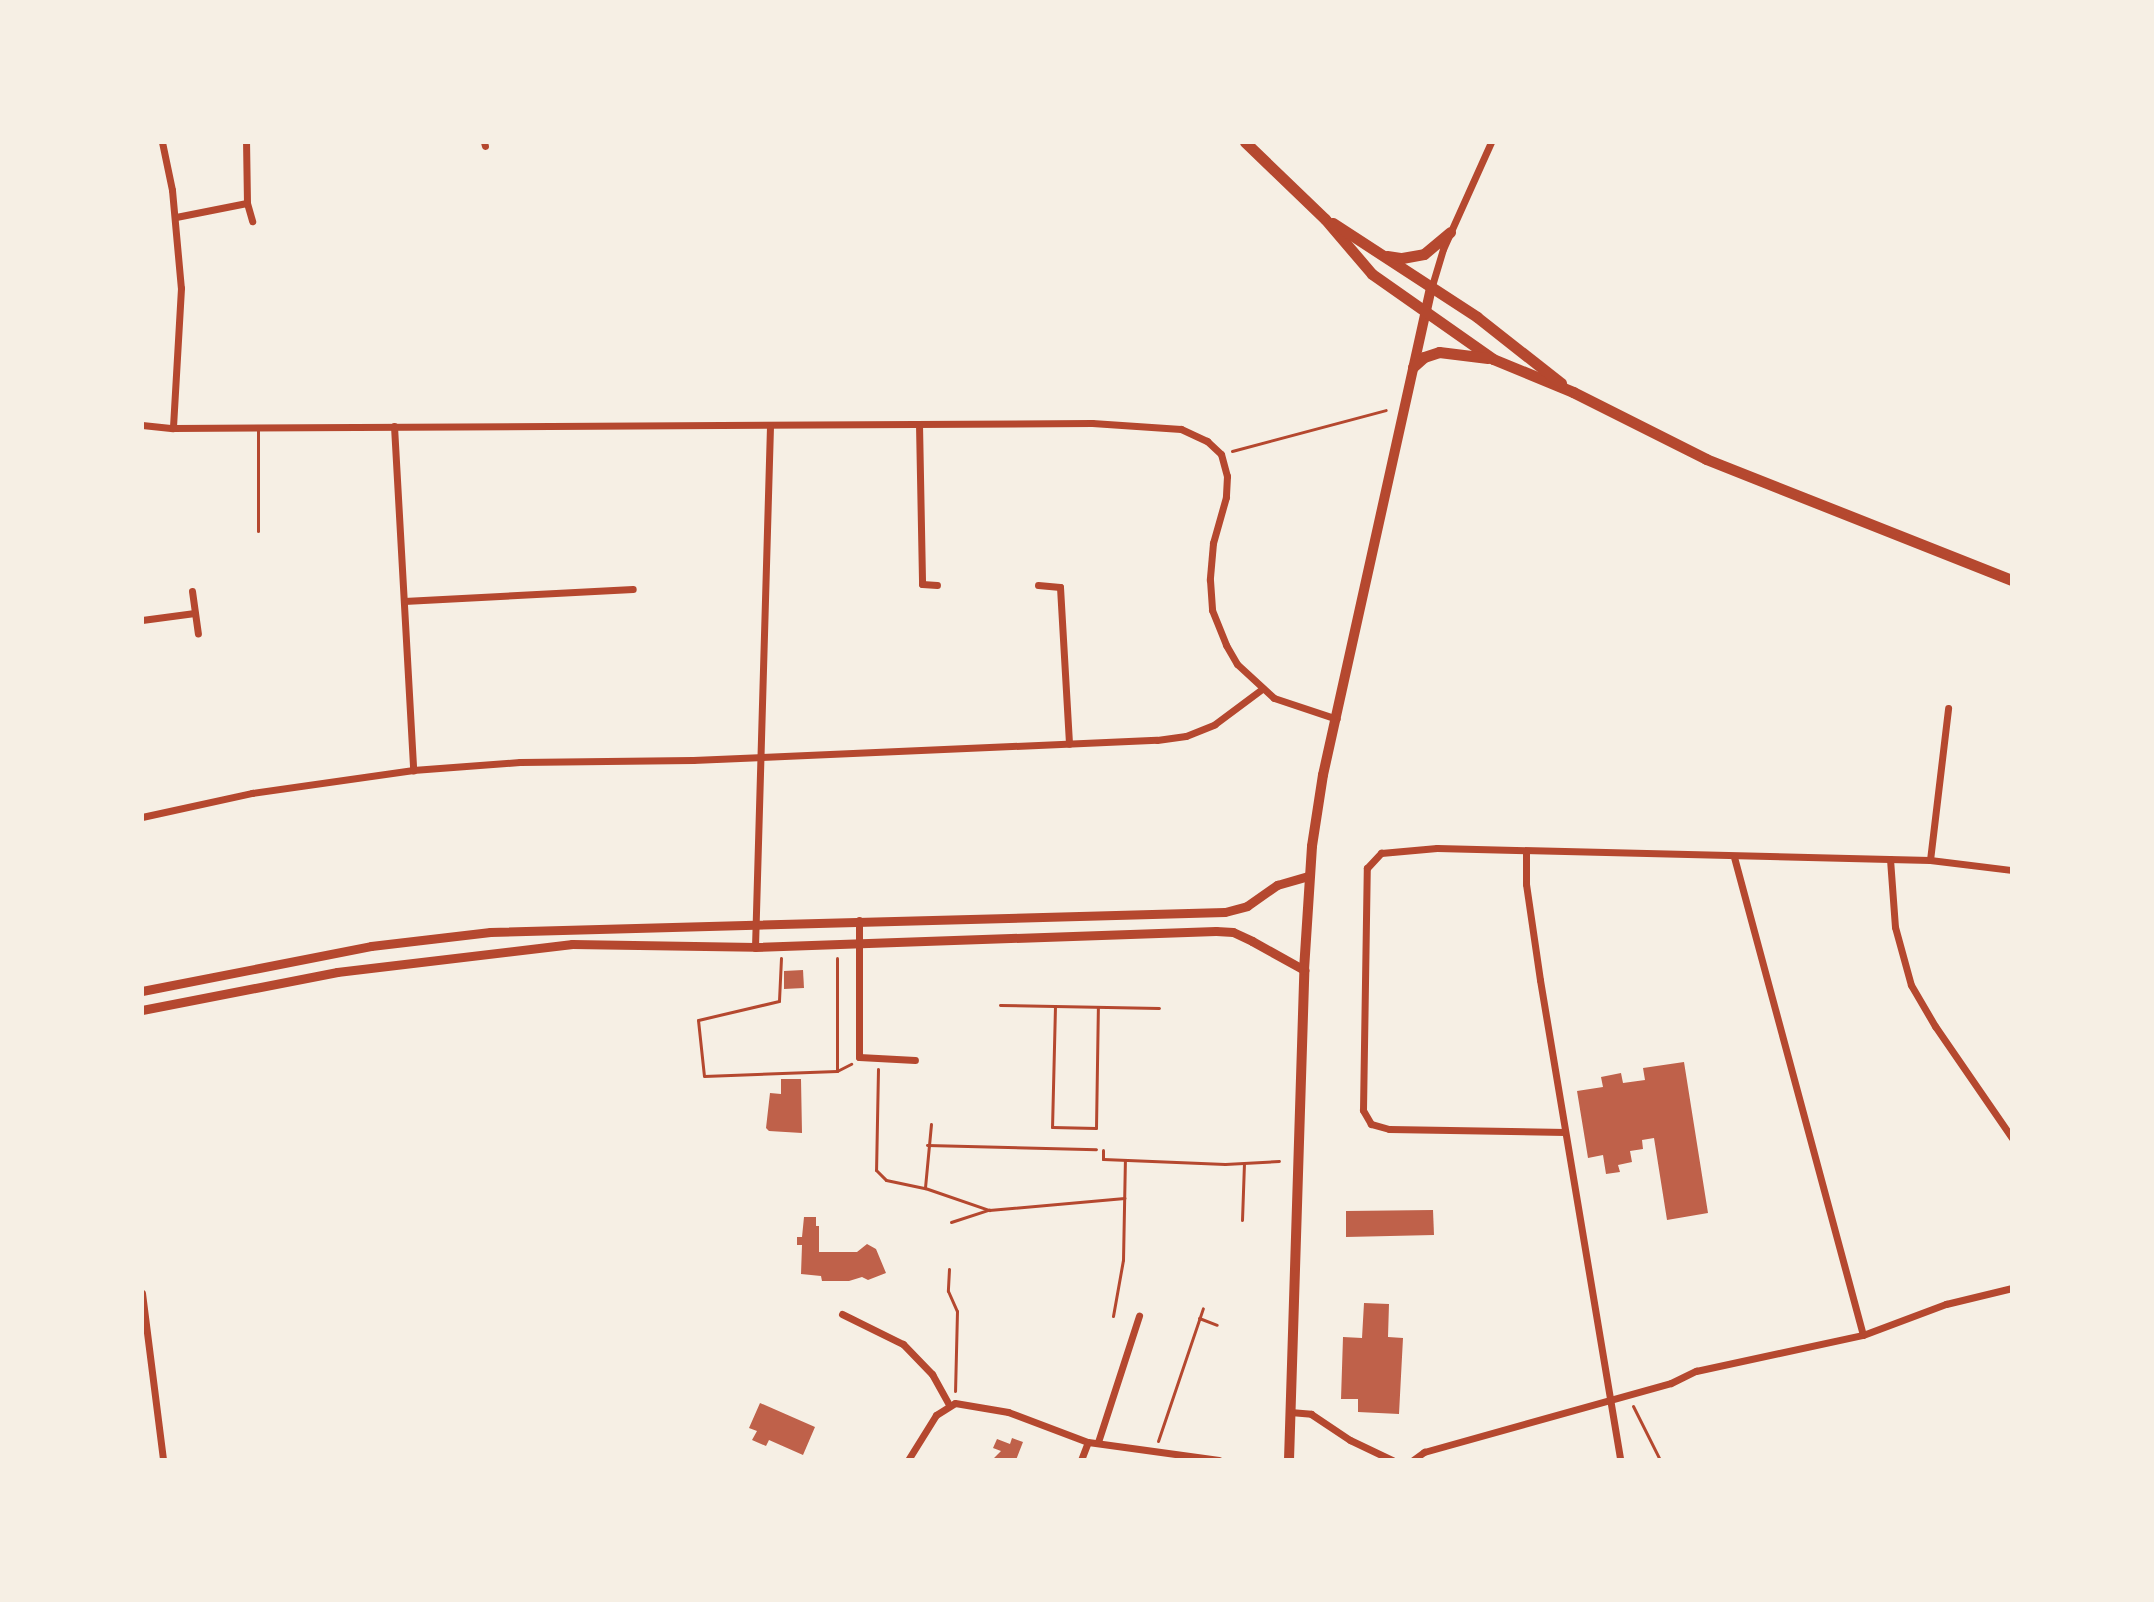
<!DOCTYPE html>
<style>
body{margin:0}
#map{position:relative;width:2154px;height:1602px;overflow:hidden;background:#f6efe4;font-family:Montserrat,sans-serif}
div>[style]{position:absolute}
.building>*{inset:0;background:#bf614a}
.path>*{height:3px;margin:-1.5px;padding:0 1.5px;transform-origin:1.5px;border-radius:1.5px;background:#b5482f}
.service>*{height:3px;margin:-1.5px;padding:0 1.5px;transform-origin:1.5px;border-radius:1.5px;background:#b5482f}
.minor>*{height:7px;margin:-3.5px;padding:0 3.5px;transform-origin:3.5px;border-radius:3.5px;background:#b5482f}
.tertiary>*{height:9px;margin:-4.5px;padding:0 4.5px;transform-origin:4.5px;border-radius:4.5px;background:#b5482f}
.secondary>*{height:10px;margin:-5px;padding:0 5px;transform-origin:5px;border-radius:5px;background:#b5482f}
.primary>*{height:11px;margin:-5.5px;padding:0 5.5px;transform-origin:5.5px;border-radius:5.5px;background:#b5482f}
span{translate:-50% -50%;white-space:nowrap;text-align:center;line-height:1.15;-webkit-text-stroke:8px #f6efe4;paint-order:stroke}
.frame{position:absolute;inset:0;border:144px solid #f6efe4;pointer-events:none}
</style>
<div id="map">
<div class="building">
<i style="clip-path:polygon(803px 970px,804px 988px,784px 989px,784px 971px)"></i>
<i style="clip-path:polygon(1684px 1062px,1708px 1213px,1667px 1220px,1654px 1138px,1642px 1140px,1643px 1149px,1630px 1151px,1632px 1162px,1618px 1165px,1620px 1172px,1606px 1174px,1603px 1155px,1588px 1158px,1577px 1091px,1603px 1087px,1601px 1077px,1621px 1073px,1623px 1083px,1645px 1080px,1643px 1068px)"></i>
<i style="clip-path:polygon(781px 1079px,801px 1079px,802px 1133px,769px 1131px,766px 1128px,770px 1093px,781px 1094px)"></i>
<i style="clip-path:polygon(1433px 1210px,1434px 1235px,1346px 1237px,1346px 1211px)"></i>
<i style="clip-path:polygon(804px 1217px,816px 1217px,816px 1226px,819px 1226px,819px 1252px,857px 1252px,867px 1244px,876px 1249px,886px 1273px,868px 1280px,862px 1277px,849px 1281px,822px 1281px,821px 1276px,801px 1274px,802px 1245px,797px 1245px,797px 1237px,802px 1237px)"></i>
<i style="clip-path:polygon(1364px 1303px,1389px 1304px,1388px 1337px,1403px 1338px,1399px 1414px,1358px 1412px,1358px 1399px,1341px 1399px,1343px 1337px,1362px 1338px)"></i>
<i style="clip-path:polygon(760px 1403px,815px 1427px,803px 1455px,769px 1440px,766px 1446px,752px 1440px,757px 1431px,749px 1428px)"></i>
<i style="clip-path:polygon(1012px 1438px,1023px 1442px,1016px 1460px,992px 1460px,1001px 1451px,993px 1448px,997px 1439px,1010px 1444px)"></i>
</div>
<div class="path">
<i style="left:1232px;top:451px;width:159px;rotate:-14.9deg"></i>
<i style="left:781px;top:958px;width:43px;rotate:92.7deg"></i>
<i style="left:779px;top:1001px;width:83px;rotate:166.8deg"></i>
<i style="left:698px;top:1020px;width:56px;rotate:83.9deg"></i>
<i style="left:704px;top:1076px;width:133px;rotate:-2.2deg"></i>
<i style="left:837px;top:1071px;width:113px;rotate:-90deg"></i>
<i style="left:1000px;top:1005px;width:159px;rotate:1.1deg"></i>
<i style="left:1055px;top:1006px;width:121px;rotate:91.4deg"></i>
<i style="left:1052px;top:1127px;width:44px;rotate:1.3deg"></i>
<i style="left:1096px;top:1128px;width:121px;rotate:-89.1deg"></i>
<i style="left:878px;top:1069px;width:101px;rotate:91.1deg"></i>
<i style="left:876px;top:1170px;width:14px;rotate:45deg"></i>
<i style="left:886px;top:1180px;width:40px;rotate:12deg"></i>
<i style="left:837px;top:1071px;width:16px;rotate:-27deg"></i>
<i style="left:931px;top:1124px;width:64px;rotate:95.4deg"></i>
<i style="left:925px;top:1188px;width:68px;rotate:19deg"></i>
<i style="left:927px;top:1145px;width:169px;rotate:1.4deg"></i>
<i style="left:1103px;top:1150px;width:9px;rotate:90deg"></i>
<i style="left:1103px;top:1159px;width:122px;rotate:2.3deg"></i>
<i style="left:1225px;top:1164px;width:54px;rotate:-3.2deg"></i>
<i style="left:1242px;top:1220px;width:56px;rotate:-88deg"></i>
<i style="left:951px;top:1222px;width:40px;rotate:-18deg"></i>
<i style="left:989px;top:1210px;width:136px;rotate:-5.1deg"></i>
<i style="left:949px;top:1269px;width:22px;rotate:93deg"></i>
<i style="left:948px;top:1291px;width:22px;rotate:66deg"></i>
<i style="left:957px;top:1311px;width:80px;rotate:91.4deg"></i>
<i style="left:1113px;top:1316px;width:57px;rotate:-79.9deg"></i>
<i style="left:1123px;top:1260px;width:100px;rotate:-88.9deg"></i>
<i style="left:1199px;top:1318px;width:19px;rotate:21deg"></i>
<i style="left:1633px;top:1406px;width:60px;rotate:63.4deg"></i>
<i style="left:1158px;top:1441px;width:140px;rotate:-71.3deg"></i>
</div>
<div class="service">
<i style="left:258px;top:531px;width:104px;rotate:-90deg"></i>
</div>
<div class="minor">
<i style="left:162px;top:142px;width:49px;rotate:78.2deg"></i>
<i style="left:172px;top:190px;width:98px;rotate:84.8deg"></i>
<i style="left:181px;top:288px;width:140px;rotate:93.3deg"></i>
<i style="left:484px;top:142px;width:4px;rotate:76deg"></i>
<i style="left:247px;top:203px;width:19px;rotate:74deg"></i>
<i style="left:176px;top:217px;width:72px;rotate:-11.2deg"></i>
<i style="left:247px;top:203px;width:61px;rotate:-90.9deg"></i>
<i style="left:1431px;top:289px;width:42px;rotate:-73.3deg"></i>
<i style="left:1443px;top:249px;width:117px;rotate:-65.8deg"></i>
<i style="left:919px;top:424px;width:160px;rotate:88.9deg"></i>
<i style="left:922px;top:584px;width:15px;rotate:4deg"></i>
<i style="left:142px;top:425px;width:31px;rotate:6deg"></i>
<i style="left:173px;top:428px;width:919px;rotate:-0.31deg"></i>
<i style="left:1092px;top:423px;width:89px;rotate:3.9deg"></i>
<i style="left:1181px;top:429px;width:29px;rotate:25deg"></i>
<i style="left:1207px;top:441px;width:19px;rotate:43deg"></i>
<i style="left:1221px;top:454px;width:23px;rotate:75deg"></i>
<i style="left:1227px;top:476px;width:21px;rotate:93deg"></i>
<i style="left:1226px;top:497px;width:48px;rotate:105.8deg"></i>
<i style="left:1213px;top:543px;width:37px;rotate:95deg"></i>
<i style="left:1210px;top:580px;width:30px;rotate:86deg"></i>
<i style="left:1212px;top:610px;width:38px;rotate:68deg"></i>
<i style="left:1226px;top:645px;width:22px;rotate:60deg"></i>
<i style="left:1237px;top:664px;width:50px;rotate:42.6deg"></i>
<i style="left:1274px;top:698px;width:66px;rotate:18.4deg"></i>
<i style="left:394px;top:426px;width:345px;rotate:86.8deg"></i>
<i style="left:1038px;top:585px;width:22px;rotate:5deg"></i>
<i style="left:1060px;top:587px;width:157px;rotate:86.7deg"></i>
<i style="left:192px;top:591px;width:43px;rotate:82.1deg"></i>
<i style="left:404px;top:601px;width:229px;rotate:-3deg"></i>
<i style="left:142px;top:620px;width:53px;rotate:-7.5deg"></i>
<i style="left:142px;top:817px;width:113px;rotate:-12.3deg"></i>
<i style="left:252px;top:793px;width:163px;rotate:-8.1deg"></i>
<i style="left:413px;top:770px;width:107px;rotate:-4.3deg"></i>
<i style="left:520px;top:762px;width:173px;rotate:-0.7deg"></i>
<i style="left:693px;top:760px;width:464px;rotate:-2.5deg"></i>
<i style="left:1157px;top:740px;width:29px;rotate:-8deg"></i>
<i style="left:1186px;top:736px;width:31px;rotate:-22deg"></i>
<i style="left:1215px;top:724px;width:59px;rotate:-36.7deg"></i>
<i style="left:1526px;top:851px;width:33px;rotate:90deg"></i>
<i style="left:1526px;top:884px;width:97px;rotate:81.7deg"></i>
<i style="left:1540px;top:980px;width:487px;rotate:80.5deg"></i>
<i style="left:1734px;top:857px;width:495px;rotate:74.9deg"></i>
<i style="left:1890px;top:859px;width:68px;rotate:85.8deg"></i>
<i style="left:1895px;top:927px;width:60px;rotate:74.6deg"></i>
<i style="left:1911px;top:985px;width:48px;rotate:59.7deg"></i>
<i style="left:1935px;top:1026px;width:136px;rotate:55.5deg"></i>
<i style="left:1930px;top:860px;width:153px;rotate:-83.2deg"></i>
<i style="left:859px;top:920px;width:137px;rotate:90deg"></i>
<i style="left:859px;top:1057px;width:56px;rotate:3.1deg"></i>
<i style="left:755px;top:947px;width:521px;rotate:-88.35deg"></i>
<i style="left:1565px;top:1132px;width:176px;rotate:-179deg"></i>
<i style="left:1389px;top:1129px;width:19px;rotate:-164deg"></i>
<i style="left:1371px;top:1124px;width:16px;rotate:-120deg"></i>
<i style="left:1363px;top:1110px;width:242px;rotate:-89.1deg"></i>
<i style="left:1367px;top:868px;width:21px;rotate:-47deg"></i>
<i style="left:1381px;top:853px;width:56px;rotate:-5.1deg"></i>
<i style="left:1437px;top:848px;width:493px;rotate:1.4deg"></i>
<i style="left:1930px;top:860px;width:83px;rotate:7deg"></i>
<i style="left:142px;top:1293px;width:168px;rotate:82.8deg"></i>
<i style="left:842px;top:1314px;width:68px;rotate:26.2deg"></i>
<i style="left:903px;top:1344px;width:42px;rotate:46deg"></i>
<i style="left:932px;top:1374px;width:35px;rotate:61deg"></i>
<i style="left:1290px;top:1412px;width:21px;rotate:5deg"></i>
<i style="left:1311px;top:1414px;width:47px;rotate:33.7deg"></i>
<i style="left:1350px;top:1440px;width:47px;rotate:25.5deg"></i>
<i style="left:1098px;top:1442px;width:133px;rotate:-72deg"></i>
<i style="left:908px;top:1460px;width:53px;rotate:-58.1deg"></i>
<i style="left:936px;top:1415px;width:22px;rotate:-32deg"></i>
<i style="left:955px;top:1403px;width:54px;rotate:9.6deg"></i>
<i style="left:1008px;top:1412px;width:85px;rotate:20.6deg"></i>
<i style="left:1088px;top:1442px;width:132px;rotate:7.8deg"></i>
<i style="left:1081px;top:1460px;width:19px;rotate:-69deg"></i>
<i style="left:1413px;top:1460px;width:14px;rotate:-36deg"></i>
<i style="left:1424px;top:1452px;width:256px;rotate:-15.6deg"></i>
<i style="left:1671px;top:1383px;width:28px;rotate:-26deg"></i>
<i style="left:1696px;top:1371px;width:171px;rotate:-12.2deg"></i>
<i style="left:1863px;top:1335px;width:89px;rotate:-20.5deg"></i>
<i style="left:1946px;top:1304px;width:68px;rotate:-13.6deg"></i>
</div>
<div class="tertiary">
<i style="left:142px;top:991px;width:233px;rotate:-11.1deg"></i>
<i style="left:371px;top:946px;width:120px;rotate:-6.7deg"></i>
<i style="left:490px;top:932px;width:735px;rotate:-1.56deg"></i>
<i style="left:1225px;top:912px;width:23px;rotate:-15deg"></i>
<i style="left:1247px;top:906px;width:37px;rotate:-35deg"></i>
<i style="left:1277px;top:885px;width:33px;rotate:-16deg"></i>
<i style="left:142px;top:1010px;width:199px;rotate:-11deg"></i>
<i style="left:337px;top:972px;width:237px;rotate:-6.8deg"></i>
<i style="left:572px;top:944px;width:183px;rotate:0.9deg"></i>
<i style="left:755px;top:947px;width:461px;rotate:-2deg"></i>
<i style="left:1216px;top:931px;width:17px;rotate:3deg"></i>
<i style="left:1233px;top:932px;width:21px;rotate:25deg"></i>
<i style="left:1252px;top:941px;width:60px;rotate:29.1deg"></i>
</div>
<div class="secondary">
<i style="left:1289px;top:1460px;width:490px;rotate:-88.2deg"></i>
<i style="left:1304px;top:970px;width:124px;rotate:-86.3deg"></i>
<i style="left:1312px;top:846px;width:72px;rotate:-81.2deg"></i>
<i style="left:1323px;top:775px;width:498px;rotate:-77.5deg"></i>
</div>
<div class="primary">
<i style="left:1245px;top:142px;width:111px;rotate:43.9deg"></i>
<i style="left:1325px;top:219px;width:72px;rotate:49.5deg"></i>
<i style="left:1372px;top:274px;width:148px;rotate:35.1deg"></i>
<i style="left:1493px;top:359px;width:87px;rotate:22.4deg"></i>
<i style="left:1573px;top:392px;width:149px;rotate:26.7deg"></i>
<i style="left:1706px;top:459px;width:329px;rotate:21.6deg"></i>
<i style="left:1333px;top:223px;width:172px;rotate:33.1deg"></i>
<i style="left:1477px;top:317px;width:107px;rotate:38.2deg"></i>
<i style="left:1387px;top:256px;width:15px;rotate:8deg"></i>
<i style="left:1402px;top:258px;width:22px;rotate:-10deg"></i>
<i style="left:1424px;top:254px;width:34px;rotate:-40deg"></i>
<i style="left:1413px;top:367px;width:15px;rotate:-42deg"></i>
<i style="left:1424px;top:357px;width:16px;rotate:-18deg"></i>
<i style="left:1439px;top:352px;width:49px;rotate:7deg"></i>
</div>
<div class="frame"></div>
</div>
